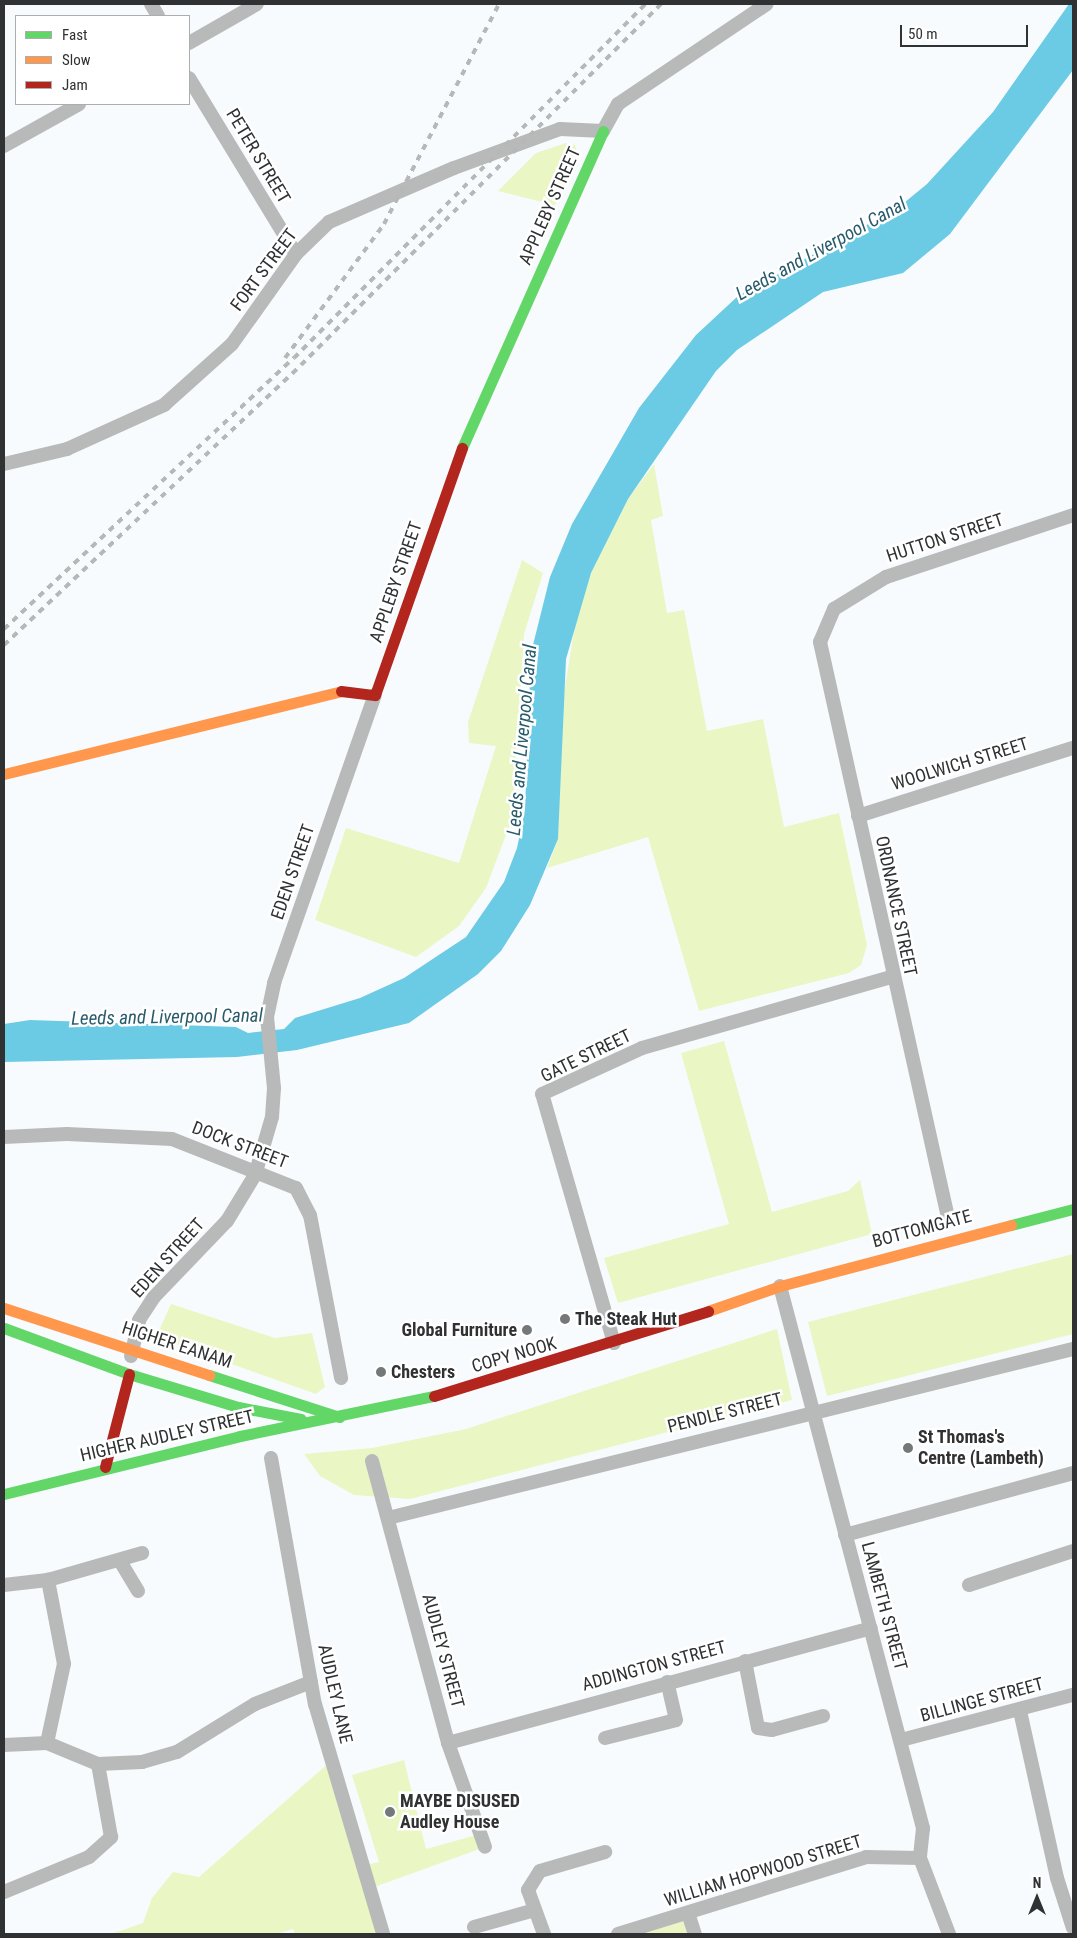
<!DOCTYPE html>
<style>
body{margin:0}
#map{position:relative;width:1077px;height:1938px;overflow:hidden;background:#f8fbfd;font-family:"Roboto Condensed",sans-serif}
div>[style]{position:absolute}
.green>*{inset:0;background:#eaf6c4}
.water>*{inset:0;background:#6bcae4}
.street>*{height:14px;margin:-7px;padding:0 7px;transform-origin:7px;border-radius:7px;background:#b8baba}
.fast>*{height:11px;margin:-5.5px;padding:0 5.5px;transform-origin:5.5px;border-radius:5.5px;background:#63d668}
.slow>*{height:11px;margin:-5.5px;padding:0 5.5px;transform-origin:5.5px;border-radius:5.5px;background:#ff974d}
.jam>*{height:11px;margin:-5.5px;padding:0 5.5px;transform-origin:5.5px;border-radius:5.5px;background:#b3261e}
.rail>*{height:4px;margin-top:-2px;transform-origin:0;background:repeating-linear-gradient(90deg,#b6b8b8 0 6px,transparent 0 12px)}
.dots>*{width:14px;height:14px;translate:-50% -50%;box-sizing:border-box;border:2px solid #fff;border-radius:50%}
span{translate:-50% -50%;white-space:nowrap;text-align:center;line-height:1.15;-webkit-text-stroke:5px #fff;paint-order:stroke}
.street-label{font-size:18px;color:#2f3132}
.poi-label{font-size:18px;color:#2f3132;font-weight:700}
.left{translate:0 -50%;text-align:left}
.right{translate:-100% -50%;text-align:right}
.water-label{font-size:19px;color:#285b6b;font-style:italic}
.frame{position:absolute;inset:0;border:5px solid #2f3132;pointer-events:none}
.legend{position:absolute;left:15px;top:15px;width:175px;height:90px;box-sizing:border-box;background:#fff;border:1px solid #acadad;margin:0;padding:6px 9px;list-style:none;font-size:15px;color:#2f3132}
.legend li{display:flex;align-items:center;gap:10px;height:25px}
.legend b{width:25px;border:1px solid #acadad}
.north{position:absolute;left:1012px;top:1873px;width:50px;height:50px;-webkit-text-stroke:4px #fff;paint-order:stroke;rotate:0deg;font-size:14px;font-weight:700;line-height:20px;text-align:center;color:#2f3132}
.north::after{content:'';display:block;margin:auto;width:18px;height:22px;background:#2f3132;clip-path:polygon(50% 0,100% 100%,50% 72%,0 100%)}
.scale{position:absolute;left:900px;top:25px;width:128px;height:22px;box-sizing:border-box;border:2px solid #2f3132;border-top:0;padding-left:6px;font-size:15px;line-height:18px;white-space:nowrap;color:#2f3132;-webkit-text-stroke:4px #fff;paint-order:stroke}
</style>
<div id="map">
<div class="green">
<i style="clip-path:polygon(566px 143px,575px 145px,578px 157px,547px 221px,538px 217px,542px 202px,498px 191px,536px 153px)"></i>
<i style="clip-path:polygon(654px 464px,663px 516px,651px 520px,667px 613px,684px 610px,707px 731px,763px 719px,784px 827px,839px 813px,867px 945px,861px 965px,849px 973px,699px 1011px,648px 837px,547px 868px,558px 839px,561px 712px,576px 619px,591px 573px,628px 499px)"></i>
<i style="clip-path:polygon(522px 560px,543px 573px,524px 634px,512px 819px,486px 888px,459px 926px,416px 957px,315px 920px,346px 828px,459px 863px,496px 746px,469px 743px,468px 722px)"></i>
<i style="clip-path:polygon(724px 1041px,772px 1212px,848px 1191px,860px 1180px,872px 1234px,618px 1303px,604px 1258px,729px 1224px,681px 1053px)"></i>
<i style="clip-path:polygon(1073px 1254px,1073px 1334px,827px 1396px,808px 1322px)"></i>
<i style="clip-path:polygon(171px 1304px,275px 1338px,312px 1333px,325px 1387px,316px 1394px,156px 1337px)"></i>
<i style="clip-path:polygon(777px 1329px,792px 1400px,410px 1499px,354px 1495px,320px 1476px,304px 1454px,372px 1448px,466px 1429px)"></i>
<i style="clip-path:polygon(404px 1760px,426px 1849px,480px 1834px,485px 1847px,369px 1889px,382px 1934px,295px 1934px,293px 1929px,276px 1934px,111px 1934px,143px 1923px,152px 1898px,173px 1872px,199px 1877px,331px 1761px,362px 1866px,379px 1862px,352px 1775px)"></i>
<i style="clip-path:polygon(688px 1913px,695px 1934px,618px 1934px)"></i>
</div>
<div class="water">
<i style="clip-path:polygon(1069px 4px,1073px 4px,1073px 70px,950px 234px,903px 273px,823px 292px,737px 350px,716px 371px,628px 499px,591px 573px,566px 659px,558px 839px,530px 905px,501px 951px,478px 974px,409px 1023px,297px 1050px,237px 1057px,4px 1062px,4px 1024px,30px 1020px,236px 1027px,248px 1033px,284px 1029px,295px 1018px,360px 998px,404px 978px,466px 937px,504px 882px,517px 848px,525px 810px,531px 653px,550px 577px,572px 524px,639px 408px,696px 335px,738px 296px,899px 207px,927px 184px,993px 112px)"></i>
</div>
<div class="street">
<i style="left:151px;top:4px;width:14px;rotate:60deg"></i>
<i style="left:189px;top:43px;width:78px;rotate:-29.8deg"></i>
<i style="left:189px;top:78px;width:206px;rotate:58.7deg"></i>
<i style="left:4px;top:146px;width:86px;rotate:-29.2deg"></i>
<i style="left:4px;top:464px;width:65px;rotate:-13.4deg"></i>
<i style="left:67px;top:449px;width:107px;rotate:-24.4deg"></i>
<i style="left:164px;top:405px;width:91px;rotate:-41.9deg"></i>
<i style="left:232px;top:344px;width:110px;rotate:-54.6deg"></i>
<i style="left:296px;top:254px;width:46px;rotate:-44.1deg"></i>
<i style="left:329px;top:222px;width:136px;rotate:-23.4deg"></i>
<i style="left:454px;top:168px;width:113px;rotate:-20.2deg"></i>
<i style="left:560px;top:129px;width:43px;rotate:2.7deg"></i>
<i style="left:603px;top:131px;width:31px;rotate:-61deg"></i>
<i style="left:618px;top:104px;width:179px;rotate:-33.9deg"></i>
<i style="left:858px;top:816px;width:225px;rotate:-17.6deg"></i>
<i style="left:4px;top:1137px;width:63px;rotate:-2.7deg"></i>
<i style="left:67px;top:1134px;width:105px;rotate:2.7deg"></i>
<i style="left:172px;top:1139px;width:133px;rotate:21.6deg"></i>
<i style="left:296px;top:1188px;width:30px;rotate:63deg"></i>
<i style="left:310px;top:1215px;width:166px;rotate:79.2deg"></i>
<i style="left:947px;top:1213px;width:585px;rotate:-102.54deg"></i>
<i style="left:820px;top:642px;width:36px;rotate:-67deg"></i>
<i style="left:834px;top:609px;width:61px;rotate:-31.6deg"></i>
<i style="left:886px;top:577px;width:197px;rotate:-18.3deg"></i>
<i style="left:780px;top:1286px;width:561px;rotate:75.22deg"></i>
<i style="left:923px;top:1828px;width:30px;rotate:96deg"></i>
<i style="left:920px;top:1858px;width:81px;rotate:69.1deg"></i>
<i style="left:614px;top:1343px;width:259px;rotate:-106.1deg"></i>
<i style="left:542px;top:1094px;width:110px;rotate:-24.7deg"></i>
<i style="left:642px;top:1048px;width:259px;rotate:-15.9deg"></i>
<i style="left:131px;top:1356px;width:37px;rotate:-77deg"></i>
<i style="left:139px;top:1320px;width:27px;rotate:-57deg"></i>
<i style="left:154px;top:1297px;width:105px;rotate:-46.2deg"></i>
<i style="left:227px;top:1221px;width:54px;rotate:-58.7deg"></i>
<i style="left:255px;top:1175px;width:60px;rotate:-73.7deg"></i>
<i style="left:272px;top:1117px;width:29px;rotate:-86deg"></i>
<i style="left:274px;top:1088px;width:71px;rotate:-95.6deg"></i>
<i style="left:267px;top:1017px;width:35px;rotate:-78deg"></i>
<i style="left:274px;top:983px;width:305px;rotate:-70.7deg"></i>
<i style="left:271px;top:1458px;width:250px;rotate:79.9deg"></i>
<i style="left:315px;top:1704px;width:240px;rotate:73.5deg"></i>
<i style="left:372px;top:1461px;width:292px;rotate:74.9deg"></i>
<i style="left:448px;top:1743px;width:110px;rotate:70.4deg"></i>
<i style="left:388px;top:1518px;width:706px;rotate:-13.86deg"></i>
<i style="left:845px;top:1535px;width:236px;rotate:-15.2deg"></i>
<i style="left:120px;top:1561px;width:35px;rotate:59deg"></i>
<i style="left:4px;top:1585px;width:44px;rotate:-6.5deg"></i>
<i style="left:48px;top:1580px;width:98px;rotate:-16deg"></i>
<i style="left:969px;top:1585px;width:109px;rotate:-18.1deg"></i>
<i style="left:745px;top:1661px;width:68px;rotate:79deg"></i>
<i style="left:758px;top:1728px;width:14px;rotate:8deg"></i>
<i style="left:772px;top:1730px;width:53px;rotate:-15.4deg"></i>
<i style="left:1020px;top:1711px;width:171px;rotate:77.5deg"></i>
<i style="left:1057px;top:1878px;width:52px;rotate:72.3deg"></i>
<i style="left:605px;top:1738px;width:73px;rotate:-14.2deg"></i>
<i style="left:676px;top:1720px;width:39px;rotate:-103deg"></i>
<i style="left:901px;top:1740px;width:178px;rotate:-14.7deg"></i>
<i style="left:47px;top:1743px;width:81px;rotate:-77.9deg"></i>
<i style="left:64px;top:1664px;width:86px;rotate:-100.8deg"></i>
<i style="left:448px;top:1743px;width:438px;rotate:-15.2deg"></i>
<i style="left:4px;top:1745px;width:43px;rotate:-2.7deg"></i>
<i style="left:47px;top:1743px;width:55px;rotate:22.4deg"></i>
<i style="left:98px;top:1764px;width:44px;rotate:-2.6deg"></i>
<i style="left:142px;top:1762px;width:36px;rotate:-16deg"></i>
<i style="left:177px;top:1752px;width:92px;rotate:-31.6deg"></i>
<i style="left:255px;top:1704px;width:60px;rotate:-21.4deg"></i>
<i style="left:4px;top:1892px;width:92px;rotate:-22.4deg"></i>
<i style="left:89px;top:1857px;width:30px;rotate:-42deg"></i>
<i style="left:111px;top:1837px;width:74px;rotate:-100.1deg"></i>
<i style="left:688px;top:1913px;width:22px;rotate:72deg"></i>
<i style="left:474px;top:1927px;width:63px;rotate:-15.6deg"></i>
<i style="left:544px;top:1934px;width:47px;rotate:-110deg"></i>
<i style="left:528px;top:1890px;width:22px;rotate:-58deg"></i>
<i style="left:540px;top:1871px;width:68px;rotate:-16.3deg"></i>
<i style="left:618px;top:1934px;width:260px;rotate:-17.2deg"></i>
<i style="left:866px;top:1857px;width:54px;rotate:1.1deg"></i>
</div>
<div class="fast">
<i style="left:462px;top:448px;width:347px;rotate:-66deg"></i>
<i style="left:1011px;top:1225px;width:64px;rotate:-14.5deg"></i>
<i style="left:4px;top:1328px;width:133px;rotate:20.2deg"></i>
<i style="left:129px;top:1374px;width:114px;rotate:16.8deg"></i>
<i style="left:238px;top:1407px;width:64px;rotate:10.8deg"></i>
<i style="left:209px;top:1375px;width:137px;rotate:17.9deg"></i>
<i style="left:4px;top:1494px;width:243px;rotate:-13.8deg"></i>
<i style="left:240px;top:1436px;width:198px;rotate:-11.7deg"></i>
</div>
<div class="slow">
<i style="left:4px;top:774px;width:347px;rotate:-13.8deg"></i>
<i style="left:4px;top:1308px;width:216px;rotate:18.1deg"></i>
<i style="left:708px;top:1311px;width:76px;rotate:-19.1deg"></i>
<i style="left:780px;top:1286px;width:239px;rotate:-14.8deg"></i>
</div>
<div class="jam">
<i style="left:341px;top:691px;width:34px;rotate:7deg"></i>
<i style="left:375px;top:695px;width:262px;rotate:-70.6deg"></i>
<i style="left:434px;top:1396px;width:287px;rotate:-17.2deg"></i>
<i style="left:105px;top:1467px;width:96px;rotate:-75.5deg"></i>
</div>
<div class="rail">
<i style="left:285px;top:358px;width:167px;rotate:-53.5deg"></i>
<i style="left:384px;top:224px;width:248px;rotate:-62.4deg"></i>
<i style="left:4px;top:629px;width:397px;rotate:-43.1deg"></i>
<i style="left:294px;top:358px;width:499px;rotate:-45.2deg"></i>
<i style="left:4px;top:645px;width:408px;rotate:-43.3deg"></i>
<i style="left:301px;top:365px;width:510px;rotate:-45.08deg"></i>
</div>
<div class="dots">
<i style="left:565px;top:1319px;background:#757879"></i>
<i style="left:527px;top:1330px;background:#757879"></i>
<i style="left:381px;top:1372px;background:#757879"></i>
<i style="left:908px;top:1448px;background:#757879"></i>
<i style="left:390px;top:1812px;background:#757879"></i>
</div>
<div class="street-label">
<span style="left:258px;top:156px;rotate:59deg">PETER STREET</span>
<span style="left:550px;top:206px;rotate:-66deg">APPLEBY STREET</span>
<span style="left:264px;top:270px;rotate:-53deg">FORT STREET</span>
<span style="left:945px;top:538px;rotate:-18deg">HUTTON STREET</span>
<span style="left:396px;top:582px;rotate:-71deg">APPLEBY STREET</span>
<span style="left:960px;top:764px;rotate:-17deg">WOOLWICH STREET</span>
<span style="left:293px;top:872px;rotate:-71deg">EDEN STREET</span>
<span style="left:896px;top:906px;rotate:78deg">ORDNANCE STREET</span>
<span style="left:586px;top:1056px;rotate:-26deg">GATE STREET</span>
<span style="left:240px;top:1145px;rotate:21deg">DOCK STREET</span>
<span style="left:922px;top:1229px;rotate:-15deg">BOTTOMGATE</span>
<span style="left:168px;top:1258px;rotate:-48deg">EDEN STREET</span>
<span style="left:177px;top:1345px;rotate:18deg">HIGHER EANAM</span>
<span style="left:514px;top:1355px;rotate:-16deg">COPY NOOK</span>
<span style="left:725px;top:1413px;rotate:-14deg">PENDLE STREET</span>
<span style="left:167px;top:1436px;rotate:-13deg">HIGHER AUDLEY STREET</span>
<span style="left:884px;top:1606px;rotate:75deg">LAMBETH STREET</span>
<span style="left:443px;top:1651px;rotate:75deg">AUDLEY STREET</span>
<span style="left:654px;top:1666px;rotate:-15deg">ADDINGTON STREET</span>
<span style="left:335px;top:1694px;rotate:77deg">AUDLEY LANE</span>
<span style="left:982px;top:1700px;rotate:-15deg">BILLINGE STREET</span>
<span style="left:763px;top:1871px;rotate:-17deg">WILLIAM HOPWOOD STREET</span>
</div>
<div class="poi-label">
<span class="left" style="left:575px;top:1319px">The Steak Hut</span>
<span class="right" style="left:517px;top:1330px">Global Furniture</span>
<span class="left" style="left:391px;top:1372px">Chesters</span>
<span class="left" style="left:918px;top:1448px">St Thomas's<br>Centre (Lambeth)</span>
<span class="left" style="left:400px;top:1812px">MAYBE DISUSED<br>Audley House</span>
</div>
<div class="water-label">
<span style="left:821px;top:249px;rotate:-29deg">Leeds and Liverpool Canal</span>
<span style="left:522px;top:740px;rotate:-85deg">Leeds and Liverpool Canal</span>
<span style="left:167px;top:1017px;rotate:-1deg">Leeds and Liverpool Canal</span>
</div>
<div class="frame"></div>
<ul class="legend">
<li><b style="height:6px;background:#63d668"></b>Fast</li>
<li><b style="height:6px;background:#ff974d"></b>Slow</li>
<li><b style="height:6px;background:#b3261e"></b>Jam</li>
</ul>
<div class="north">N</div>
<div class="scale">50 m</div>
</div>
